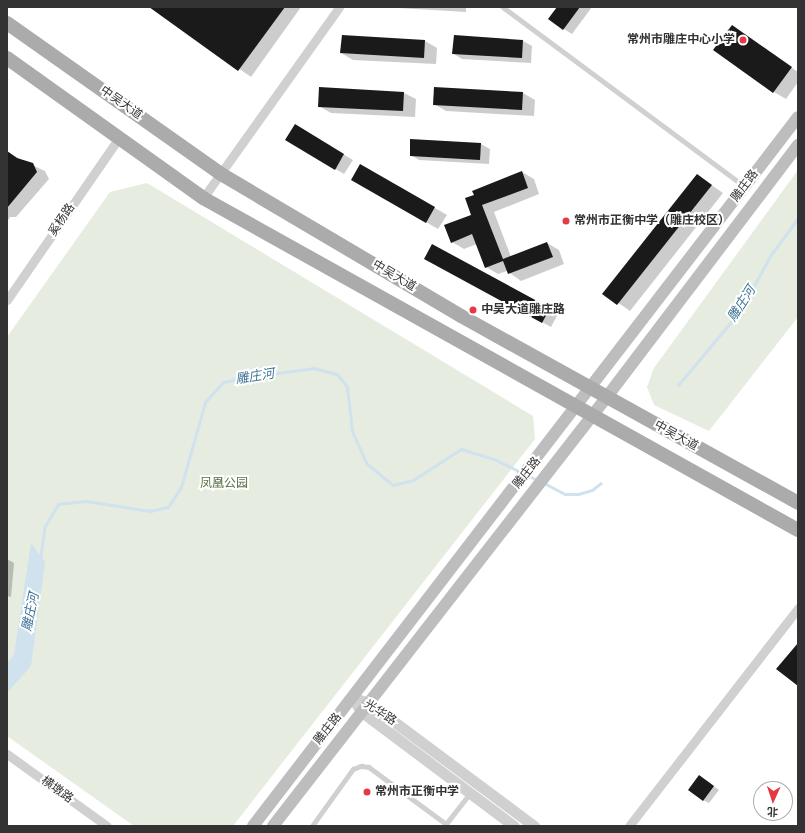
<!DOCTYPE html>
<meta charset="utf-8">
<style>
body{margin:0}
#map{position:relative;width:805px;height:833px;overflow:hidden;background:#fff;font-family:"DM Sans","Noto Sans SC",sans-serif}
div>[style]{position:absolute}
.green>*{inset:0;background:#e6ecdf}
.water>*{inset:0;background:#cfe2ee}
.shadow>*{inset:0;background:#0003}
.stream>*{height:3px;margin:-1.5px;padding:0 1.5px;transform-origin:1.5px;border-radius:1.5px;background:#cfe2ee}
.building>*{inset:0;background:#1a1a1a}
.service>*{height:4.5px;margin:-2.25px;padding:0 2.25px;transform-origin:2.25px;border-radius:2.25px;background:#d0d0d0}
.minor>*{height:9px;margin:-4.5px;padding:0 4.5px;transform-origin:4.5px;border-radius:4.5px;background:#d0d0d0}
.tertiary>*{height:11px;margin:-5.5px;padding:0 5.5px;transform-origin:5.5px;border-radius:5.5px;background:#d0d0d0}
.secondary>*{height:12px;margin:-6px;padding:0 6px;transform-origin:6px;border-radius:6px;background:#bdbdbd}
.primary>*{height:14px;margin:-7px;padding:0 7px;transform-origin:7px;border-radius:7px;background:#ababab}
.dots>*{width:11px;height:11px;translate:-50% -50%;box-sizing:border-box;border:2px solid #fff;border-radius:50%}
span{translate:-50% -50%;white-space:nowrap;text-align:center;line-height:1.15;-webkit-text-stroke:4px #fff;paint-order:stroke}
.poi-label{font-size:12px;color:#333;font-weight:700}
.right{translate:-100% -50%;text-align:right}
.left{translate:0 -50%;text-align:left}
.street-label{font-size:12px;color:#333}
.park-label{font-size:12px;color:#56703f}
.water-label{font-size:13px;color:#3f7597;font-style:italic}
.frame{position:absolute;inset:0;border:8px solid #333;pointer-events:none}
.north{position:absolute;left:753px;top:781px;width:40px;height:40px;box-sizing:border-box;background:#fff;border:1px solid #adadad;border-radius:50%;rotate:183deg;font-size:11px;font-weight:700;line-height:16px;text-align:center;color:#333}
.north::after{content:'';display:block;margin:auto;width:14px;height:18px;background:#e63946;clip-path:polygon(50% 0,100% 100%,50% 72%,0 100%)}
</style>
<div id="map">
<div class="green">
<i style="clip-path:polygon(798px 170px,798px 317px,709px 431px,654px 405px,647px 387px,654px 368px)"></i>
<i style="clip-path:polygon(147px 183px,533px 416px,535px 439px,233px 826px,134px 826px,7px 736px,7px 337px,110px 192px)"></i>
</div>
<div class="water">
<i style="clip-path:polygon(31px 543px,45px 562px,31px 666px,7px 693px,7px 663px,14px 655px)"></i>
</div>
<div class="shadow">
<i style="clip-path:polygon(151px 7px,301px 7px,251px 77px)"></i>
<i style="clip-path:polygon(381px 7px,466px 7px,466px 12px)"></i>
<i style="clip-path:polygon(558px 7px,592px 7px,572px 34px,564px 29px)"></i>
<i style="clip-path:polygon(732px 26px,798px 72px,798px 82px,786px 99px,774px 92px)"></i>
<i style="clip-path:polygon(342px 36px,425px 41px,437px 48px,436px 64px,353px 60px,341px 53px)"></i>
<i style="clip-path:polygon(455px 36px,523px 41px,532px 46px,531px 63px,462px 59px,454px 54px)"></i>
<i style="clip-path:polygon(320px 88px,404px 93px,416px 99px,415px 117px,331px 113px,319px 106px)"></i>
<i style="clip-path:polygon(523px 93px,535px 100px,534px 116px,446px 111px,434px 104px)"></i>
<i style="clip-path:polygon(295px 126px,353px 160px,344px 174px,286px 140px)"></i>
<i style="clip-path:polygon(411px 140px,481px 144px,490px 149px,489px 164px,419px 160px,411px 155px)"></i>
<i style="clip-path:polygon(7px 151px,21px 160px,45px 171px,49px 179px,16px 217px,10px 217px,7px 222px)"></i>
<i style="clip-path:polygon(361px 165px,447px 215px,438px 229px,352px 179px)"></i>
<i style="clip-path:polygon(522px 172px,534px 179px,539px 194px,494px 212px,511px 257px,547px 243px,559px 250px,564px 264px,521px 281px,507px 271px,498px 274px,486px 267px,477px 244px,464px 249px,452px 242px,473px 215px,466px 199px)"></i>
<i style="clip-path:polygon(697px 175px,723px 193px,630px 311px,604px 293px)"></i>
<i style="clip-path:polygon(432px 245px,558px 314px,551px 327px,434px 263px)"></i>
<i style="clip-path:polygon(7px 559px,14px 563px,11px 597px,7px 596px)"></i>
<i style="clip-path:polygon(700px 776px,719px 790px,709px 803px,703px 800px)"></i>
</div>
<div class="stream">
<i style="left:678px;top:385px;width:98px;rotate:-50deg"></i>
<i style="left:741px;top:310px;width:61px;rotate:-61.8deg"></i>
<i style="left:770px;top:256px;width:47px;rotate:-53.6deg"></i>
<i style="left:527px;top:475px;width:13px;rotate:27deg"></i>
<i style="left:544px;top:483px;width:24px;rotate:28deg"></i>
<i style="left:565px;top:494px;width:13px"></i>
<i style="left:578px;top:494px;width:15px;rotate:-16deg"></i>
<i style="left:592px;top:490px;width:11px;rotate:-38deg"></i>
<i style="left:40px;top:560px;width:34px;rotate:-82deg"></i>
<i style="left:45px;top:526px;width:26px;rotate:-59deg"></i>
<i style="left:58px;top:504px;width:28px;rotate:-6deg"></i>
<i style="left:86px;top:501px;width:65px;rotate:8.9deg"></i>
<i style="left:150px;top:511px;width:18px;rotate:-13deg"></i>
<i style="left:168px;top:507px;width:24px;rotate:-57deg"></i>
<i style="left:181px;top:487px;width:88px;rotate:-74.2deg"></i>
<i style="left:205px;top:402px;width:27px;rotate:-48deg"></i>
<i style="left:223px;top:382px;width:33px;rotate:-11deg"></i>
<i style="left:255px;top:376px;width:60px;rotate:-7.7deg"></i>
<i style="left:314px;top:368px;width:24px;rotate:15deg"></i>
<i style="left:337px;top:374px;width:16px;rotate:52deg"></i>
<i style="left:347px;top:387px;width:44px;rotate:83.5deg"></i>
<i style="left:352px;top:431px;width:36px;rotate:66deg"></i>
<i style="left:367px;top:464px;width:33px;rotate:39deg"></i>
<i style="left:393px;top:485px;width:21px;rotate:-14deg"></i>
<i style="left:413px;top:480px;width:57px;rotate:-32.9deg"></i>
<i style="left:461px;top:449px;width:37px;rotate:17deg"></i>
<i style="left:496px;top:460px;width:28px;rotate:26deg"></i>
</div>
<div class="building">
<i style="clip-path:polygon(149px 7px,285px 7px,238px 71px)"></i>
<i style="clip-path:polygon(557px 7px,580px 7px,563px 30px,548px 19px)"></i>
<i style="clip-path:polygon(732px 25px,792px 67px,773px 93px,713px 50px)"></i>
<i style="clip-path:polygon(342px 35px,425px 40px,424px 58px,340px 53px)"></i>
<i style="clip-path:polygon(454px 35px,523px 40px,522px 58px,452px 54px)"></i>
<i style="clip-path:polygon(319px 87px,404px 92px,403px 111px,318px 107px)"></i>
<i style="clip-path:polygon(434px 87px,523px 92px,522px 110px,433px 105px)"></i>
<i style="clip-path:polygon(295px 124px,344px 154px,335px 170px,285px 140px)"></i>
<i style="clip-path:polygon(410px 139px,481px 143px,480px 160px,410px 156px)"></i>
<i style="clip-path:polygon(7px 151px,17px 158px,33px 163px,37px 172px,7px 208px)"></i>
<i style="clip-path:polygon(360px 164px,435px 207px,426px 223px,351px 180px)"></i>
<i style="clip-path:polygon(522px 171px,528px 188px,482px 205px,503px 259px,547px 242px,553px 257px,508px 274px,503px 261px,485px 268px,472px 234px,451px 243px,444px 225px,471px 215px,465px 198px,474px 195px,472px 191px)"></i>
<i style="clip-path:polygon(697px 174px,712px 185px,617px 305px,602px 294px)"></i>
<i style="clip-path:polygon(432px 244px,550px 308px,542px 323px,424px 259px)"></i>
<i style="clip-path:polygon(798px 643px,798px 686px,776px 669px)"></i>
<i style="clip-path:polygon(699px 775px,714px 786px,703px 801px,688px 790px)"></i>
</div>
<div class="service">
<i style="left:503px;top:7px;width:300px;rotate:36.6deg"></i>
<i style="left:312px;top:826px;width:70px;rotate:-54.3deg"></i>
<i style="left:353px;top:769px;width:9px;rotate:-21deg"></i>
<i style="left:361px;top:766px;width:8px;rotate:7deg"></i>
<i style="left:369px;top:767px;width:96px;rotate:36.5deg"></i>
<i style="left:446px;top:824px;width:39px;rotate:-52deg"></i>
</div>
<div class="minor">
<i style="left:203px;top:198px;width:234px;rotate:-54.5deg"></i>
<i style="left:7px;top:300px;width:196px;rotate:-55.4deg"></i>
<i style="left:7px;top:754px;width:123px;rotate:35.8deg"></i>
<i style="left:629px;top:826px;width:276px;rotate:-52.2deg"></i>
</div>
<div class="tertiary">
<i style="left:353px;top:698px;width:17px;rotate:17deg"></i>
<i style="left:369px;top:703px;width:206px;rotate:36.7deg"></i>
<i style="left:357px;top:705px;width:9px;rotate:54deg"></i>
<i style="left:362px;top:712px;width:190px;rotate:36.9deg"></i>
</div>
<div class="secondary">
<i style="left:253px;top:826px;width:894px;rotate:-52.45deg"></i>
<i style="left:273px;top:826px;width:542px;rotate:-52.12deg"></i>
<i style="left:606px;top:398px;width:318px;rotate:-52.8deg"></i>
</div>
<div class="primary">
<i style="left:7px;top:23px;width:262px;rotate:35.2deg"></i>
<i style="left:221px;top:174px;width:279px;rotate:30.6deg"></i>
<i style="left:461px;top:316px;width:385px;rotate:29deg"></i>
<i style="left:7px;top:58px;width:241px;rotate:35.5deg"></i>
<i style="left:203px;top:198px;width:681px;rotate:29.16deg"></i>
</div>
<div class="dots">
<i style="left:743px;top:40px;background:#e63946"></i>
<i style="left:566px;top:221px;background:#e63946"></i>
<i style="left:473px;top:310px;background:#e63946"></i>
<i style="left:367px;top:792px;background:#e63946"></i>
</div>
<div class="poi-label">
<span class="right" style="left:735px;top:40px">常州市雕庄中心小学</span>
<span class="left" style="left:574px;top:221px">常州市正衡中学（雕庄校区）</span>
<span class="left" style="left:481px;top:310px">中吴大道雕庄路</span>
<span class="left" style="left:375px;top:792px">常州市正衡中学</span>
</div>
<div class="street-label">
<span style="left:121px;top:103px;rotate:35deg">中吴大道</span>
<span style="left:745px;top:186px;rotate:-53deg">雕庄路</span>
<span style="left:62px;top:220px;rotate:-56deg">奚杨路</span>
<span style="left:394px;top:276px;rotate:31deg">中吴大道</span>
<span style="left:676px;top:436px;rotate:29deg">中吴大道</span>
<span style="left:527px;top:473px;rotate:-52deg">雕庄路</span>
<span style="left:380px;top:713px;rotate:33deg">光华路</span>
<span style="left:328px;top:729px;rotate:-52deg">雕庄路</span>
<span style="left:57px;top:790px;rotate:36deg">横墩路</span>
</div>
<div class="park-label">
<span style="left:224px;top:484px">凤凰公园</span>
</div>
<div class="water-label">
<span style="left:742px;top:304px;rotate:-57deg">雕庄河</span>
<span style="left:255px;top:377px;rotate:-9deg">雕庄河</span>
<span style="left:31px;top:612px;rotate:-78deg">雕庄河</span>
</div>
<div class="frame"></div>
<div class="north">北</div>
</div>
